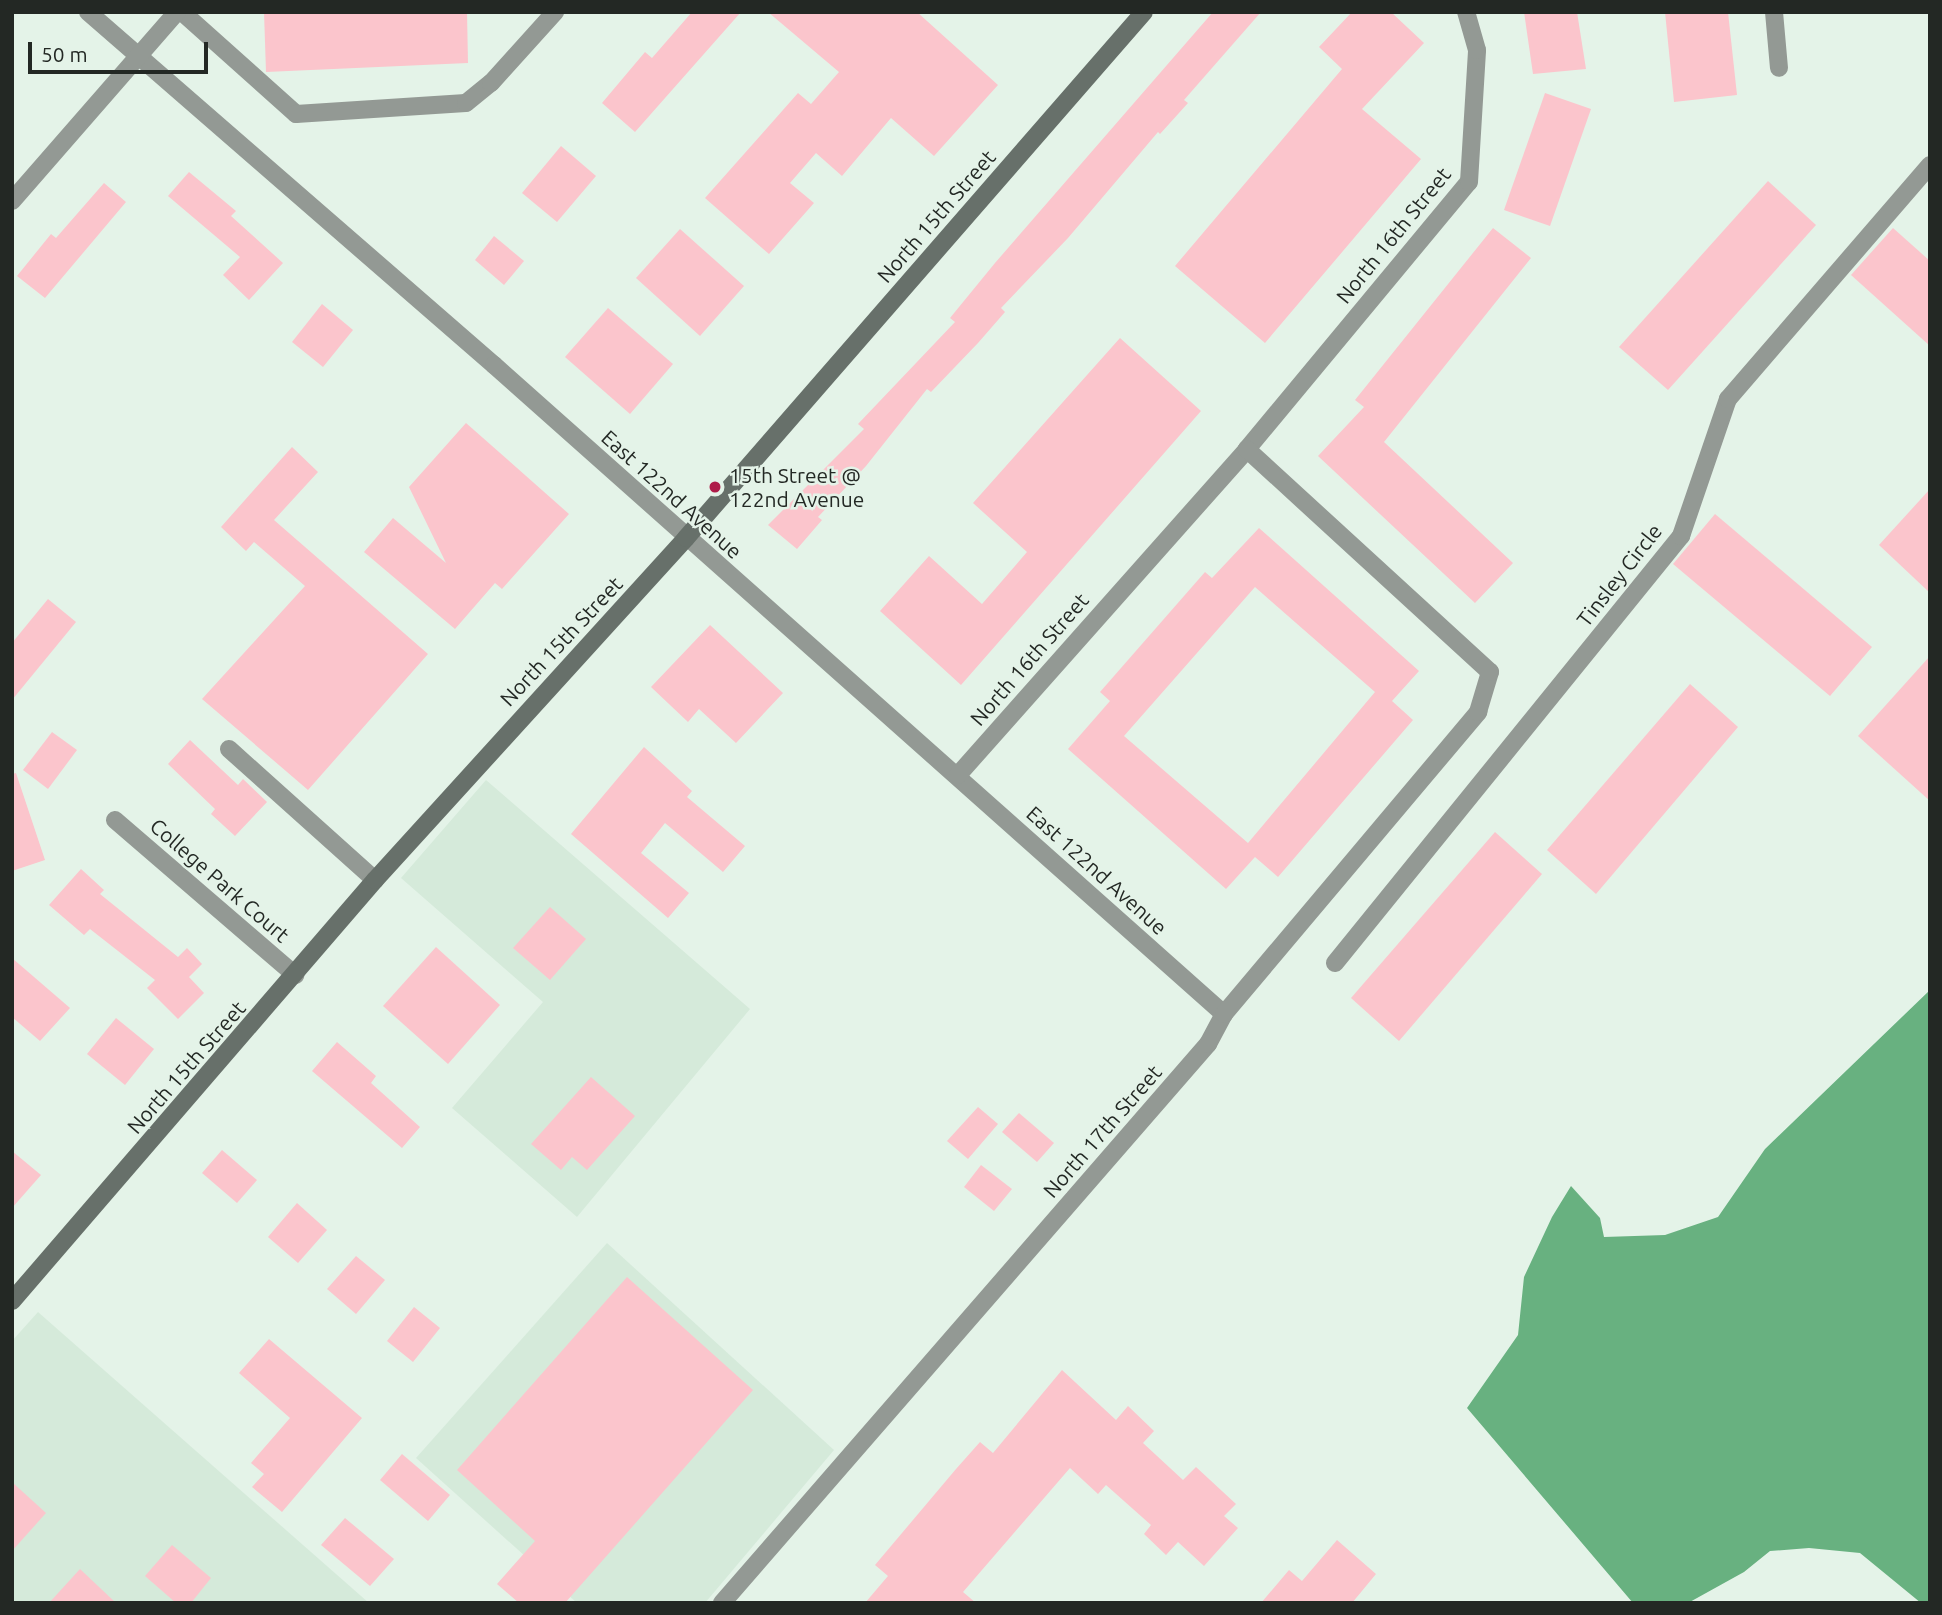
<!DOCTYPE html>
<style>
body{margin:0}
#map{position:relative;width:1942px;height:1615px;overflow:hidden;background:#e4f3e8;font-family:Ubuntu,sans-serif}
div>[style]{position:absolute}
.built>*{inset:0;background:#d5eada}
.water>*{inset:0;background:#68b180}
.building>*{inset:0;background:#fbc5cc}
.street>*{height:18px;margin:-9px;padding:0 9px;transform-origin:9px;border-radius:9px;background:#939994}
.secondary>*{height:18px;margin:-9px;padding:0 9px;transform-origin:9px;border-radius:9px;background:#67706a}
.dots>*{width:19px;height:19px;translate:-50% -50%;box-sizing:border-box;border:4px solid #e4f3e8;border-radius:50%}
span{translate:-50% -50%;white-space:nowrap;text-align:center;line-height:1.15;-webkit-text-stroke:5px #e4f3e8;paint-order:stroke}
.street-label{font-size:21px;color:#232824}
.poi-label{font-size:21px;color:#232824}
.left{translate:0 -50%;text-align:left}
.frame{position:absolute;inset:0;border:14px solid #232824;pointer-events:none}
.scale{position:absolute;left:28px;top:42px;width:180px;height:32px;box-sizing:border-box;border:4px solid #232824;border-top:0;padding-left:9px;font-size:21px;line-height:24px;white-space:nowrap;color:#232824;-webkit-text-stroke:5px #e4f3e8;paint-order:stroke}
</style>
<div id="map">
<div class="built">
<i style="clip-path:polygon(486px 780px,750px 1009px,577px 1217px,452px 1108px,543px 1002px,401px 878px)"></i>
<i style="clip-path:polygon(607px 1243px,834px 1450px,705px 1603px,577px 1603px,416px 1458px)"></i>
<i style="clip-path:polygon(38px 1312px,369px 1603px,12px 1603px,12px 1341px)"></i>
</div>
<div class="water">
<i style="clip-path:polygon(1930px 990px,1930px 1603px,1921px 1603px,1860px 1553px,1809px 1548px,1770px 1551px,1744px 1572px,1688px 1603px,1633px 1603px,1467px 1408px,1518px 1335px,1524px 1277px,1552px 1217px,1571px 1186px,1600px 1218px,1604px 1237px,1665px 1235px,1718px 1217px,1765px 1149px)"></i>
</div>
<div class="building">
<i style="clip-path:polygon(264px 12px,467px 12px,468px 63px,266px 72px)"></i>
<i style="clip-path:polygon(692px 12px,741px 12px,635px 132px,602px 103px,645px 52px,652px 58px)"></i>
<i style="clip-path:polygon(768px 12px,917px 12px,998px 85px,934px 156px,891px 118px,842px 176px,816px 153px,790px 183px,814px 203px,769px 254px,705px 198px,798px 93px,811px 104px,839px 72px)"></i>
<i style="clip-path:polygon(1213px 12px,1261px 12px,1184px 100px,1188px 103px,1160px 134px,1158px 132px,1068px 238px,1001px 308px,1005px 312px,978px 343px,931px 392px,927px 389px,866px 466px,818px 517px,822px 520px,797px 549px,768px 525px,864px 429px,858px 424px,955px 322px,950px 318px,995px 263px)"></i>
<i style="clip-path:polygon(1352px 12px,1391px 12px,1424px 43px,1362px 109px,1421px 159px,1265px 343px,1175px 266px,1342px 69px,1319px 47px)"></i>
<i style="clip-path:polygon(1524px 12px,1577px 12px,1586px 69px,1533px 74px)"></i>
<i style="clip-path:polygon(1665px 12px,1728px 12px,1737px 95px,1674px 102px)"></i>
<i style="clip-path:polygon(1545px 93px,1591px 109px,1550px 226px,1504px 210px)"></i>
<i style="clip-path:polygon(561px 146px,596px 176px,557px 222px,522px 193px)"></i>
<i style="clip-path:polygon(189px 172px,236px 211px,231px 216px,283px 263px,249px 300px,223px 275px,240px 257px,168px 196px)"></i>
<i style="clip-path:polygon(1768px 181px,1816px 225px,1668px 390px,1619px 347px)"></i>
<i style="clip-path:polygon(104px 183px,126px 202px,45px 298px,17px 276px,51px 234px,56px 238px)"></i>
<i style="clip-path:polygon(1493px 228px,1531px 258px,1384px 442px,1513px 563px,1475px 603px,1318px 456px,1364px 407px,1355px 400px)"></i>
<i style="clip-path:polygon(1893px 228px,1930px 261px,1930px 346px,1851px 275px)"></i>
<i style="clip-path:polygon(680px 229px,744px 286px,700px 336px,636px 278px)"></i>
<i style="clip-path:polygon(494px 236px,524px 261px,504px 285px,475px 260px)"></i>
<i style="clip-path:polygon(322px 304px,353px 330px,323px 367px,292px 342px)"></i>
<i style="clip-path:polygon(608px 308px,673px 364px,630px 414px,565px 357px)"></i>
<i style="clip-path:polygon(1120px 338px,1201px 411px,961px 685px,880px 611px,929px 556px,982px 604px,1027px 552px,973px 503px)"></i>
<i style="clip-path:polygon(466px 423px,569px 514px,502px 589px,495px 583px,455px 629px,364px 552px,393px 518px,446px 563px,409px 487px)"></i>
<i style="clip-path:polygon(292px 447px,318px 472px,274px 520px,428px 654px,308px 790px,202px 699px,305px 586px,254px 542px,246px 551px,221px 527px)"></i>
<i style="clip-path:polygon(1930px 489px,1930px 593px,1879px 545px)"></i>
<i style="clip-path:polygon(1715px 514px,1872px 647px,1830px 696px,1673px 564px)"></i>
<i style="clip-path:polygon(evenodd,1259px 528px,1419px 671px,1392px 701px,1413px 720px,1278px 877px,1255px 857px,1226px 889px,1068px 749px,1110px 701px,1100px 692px,1205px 572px,1212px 578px,1259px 528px,1255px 587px,1375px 692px,1248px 843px,1124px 736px,1255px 587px)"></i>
<i style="clip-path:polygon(48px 599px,76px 622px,12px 700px,12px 643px)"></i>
<i style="clip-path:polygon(710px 625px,783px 693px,736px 743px,699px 709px,688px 722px,651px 687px)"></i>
<i style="clip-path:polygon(1930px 656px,1930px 801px,1858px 736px)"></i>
<i style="clip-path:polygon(1690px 684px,1738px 727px,1596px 894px,1547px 850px)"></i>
<i style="clip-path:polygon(52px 732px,77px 750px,48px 789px,23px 770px)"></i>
<i style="clip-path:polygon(190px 740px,238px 785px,243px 779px,267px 802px,235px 836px,211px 814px,215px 809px,168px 764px)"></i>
<i style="clip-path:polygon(644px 747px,692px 791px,687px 797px,745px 846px,723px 872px,665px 823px,641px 853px,689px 893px,668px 918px,571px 834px)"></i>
<i style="clip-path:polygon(16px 773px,45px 860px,12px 871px,12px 774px)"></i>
<i style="clip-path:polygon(1495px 832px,1542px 874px,1399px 1041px,1351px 998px)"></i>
<i style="clip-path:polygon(81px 869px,104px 890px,100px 894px,178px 957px,187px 948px,202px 964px,189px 977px,204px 993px,178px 1019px,147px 988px,155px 980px,90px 929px,84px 935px,49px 905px)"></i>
<i style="clip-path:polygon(550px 907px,586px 939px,550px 980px,513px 948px)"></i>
<i style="clip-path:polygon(436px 947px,500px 1005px,448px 1064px,383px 1006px)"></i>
<i style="clip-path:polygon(12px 958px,70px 1008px,40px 1041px,12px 1017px)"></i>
<i style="clip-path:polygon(116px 1018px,154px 1049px,125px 1085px,87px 1054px)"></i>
<i style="clip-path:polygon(337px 1042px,376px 1076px,371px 1083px,420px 1127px,402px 1148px,312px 1071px)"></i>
<i style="clip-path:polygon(591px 1077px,635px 1116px,587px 1170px,572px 1157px,561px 1170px,531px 1144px)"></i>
<i style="clip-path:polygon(978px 1107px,998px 1124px,968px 1159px,947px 1141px)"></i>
<i style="clip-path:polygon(1019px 1113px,1054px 1143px,1037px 1162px,1002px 1132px)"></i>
<i style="clip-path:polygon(222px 1150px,257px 1180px,237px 1203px,202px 1173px)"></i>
<i style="clip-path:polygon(12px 1151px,41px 1175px,12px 1208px)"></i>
<i style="clip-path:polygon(981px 1165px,1012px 1189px,994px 1211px,964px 1187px)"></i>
<i style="clip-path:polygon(297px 1203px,327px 1230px,298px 1263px,268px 1237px)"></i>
<i style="clip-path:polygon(356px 1256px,385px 1280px,356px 1314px,327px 1289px)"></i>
<i style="clip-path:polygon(627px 1277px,753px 1390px,565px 1603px,519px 1603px,497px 1584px,535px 1541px,457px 1470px)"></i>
<i style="clip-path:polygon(414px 1307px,440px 1328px,413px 1362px,387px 1341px)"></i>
<i style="clip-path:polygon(269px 1339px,362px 1418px,282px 1512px,252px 1487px,264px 1474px,251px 1463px,290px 1418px,239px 1373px)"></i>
<i style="clip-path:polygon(1062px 1370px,1116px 1420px,1128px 1406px,1154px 1431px,1143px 1443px,1183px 1480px,1196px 1467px,1236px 1504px,1224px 1516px,1238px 1528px,1204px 1566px,1178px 1542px,1166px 1555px,1144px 1534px,1151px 1525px,1106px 1485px,1098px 1494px,1070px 1468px,963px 1592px,976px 1603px,865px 1603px,888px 1576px,875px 1565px,956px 1469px,980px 1442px,993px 1453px)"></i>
<i style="clip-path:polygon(402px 1454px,450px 1495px,428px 1521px,380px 1480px)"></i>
<i style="clip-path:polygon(12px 1482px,46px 1513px,12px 1551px)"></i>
<i style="clip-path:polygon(345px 1518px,394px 1559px,370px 1586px,321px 1545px)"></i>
<i style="clip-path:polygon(1337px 1540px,1376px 1574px,1352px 1603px,1261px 1603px,1289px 1570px,1302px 1581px)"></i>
<i style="clip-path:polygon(172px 1545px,211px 1578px,191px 1603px,176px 1603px,145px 1576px)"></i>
<i style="clip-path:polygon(80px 1569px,116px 1603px,49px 1603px)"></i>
</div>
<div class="street">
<i style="left:88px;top:12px;width:538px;rotate:41.01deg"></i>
<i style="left:494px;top:365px;width:977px;rotate:41.64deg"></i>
<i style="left:182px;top:12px;width:153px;rotate:41.8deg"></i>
<i style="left:296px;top:114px;width:170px;rotate:-3.7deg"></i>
<i style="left:466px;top:103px;width:32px;rotate:-39deg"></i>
<i style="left:491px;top:83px;width:96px;rotate:-48deg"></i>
<i style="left:1774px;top:12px;width:56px;rotate:84.9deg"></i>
<i style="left:12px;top:201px;width:251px;rotate:-48.9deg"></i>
<i style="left:229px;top:749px;width:196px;rotate:41.9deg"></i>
<i style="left:958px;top:775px;width:436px;rotate:-48.4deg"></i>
<i style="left:1247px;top:449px;width:347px;rotate:-50.3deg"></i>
<i style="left:1469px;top:182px;width:132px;rotate:-86.5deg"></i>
<i style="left:1477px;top:50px;width:40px;rotate:-106deg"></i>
<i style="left:115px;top:820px;width:238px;rotate:40.7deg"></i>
<i style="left:1335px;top:963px;width:550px;rotate:-50.98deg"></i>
<i style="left:1681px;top:536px;width:145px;rotate:-71.1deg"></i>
<i style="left:1728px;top:399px;width:309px;rotate:-49.2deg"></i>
<i style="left:722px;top:1603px;width:741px;rotate:-49deg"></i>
<i style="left:1208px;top:1044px;width:34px;rotate:-62deg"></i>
<i style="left:1224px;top:1014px;width:395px;rotate:-49.9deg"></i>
<i style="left:1478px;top:712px;width:42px;rotate:-73.3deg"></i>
<i style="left:1490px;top:672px;width:330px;rotate:-137.5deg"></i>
</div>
<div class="secondary">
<i style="left:12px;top:1301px;width:556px;rotate:-49.23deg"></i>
<i style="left:375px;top:880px;width:462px;rotate:-47.7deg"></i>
<i style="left:686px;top:538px;width:697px;rotate:-48.95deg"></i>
</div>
<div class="dots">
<i style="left:715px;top:487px;background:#ae1c49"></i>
</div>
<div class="street-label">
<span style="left:936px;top:216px;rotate:-49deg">North 15th Street</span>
<span style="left:1393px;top:235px;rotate:-51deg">North 16th Street</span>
<span style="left:672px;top:494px;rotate:42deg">East 122nd Avenue</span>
<span style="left:1619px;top:575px;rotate:-52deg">Tinsley Circle</span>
<span style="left:561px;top:641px;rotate:-47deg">North 15th Street</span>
<span style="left:1029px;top:659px;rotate:-49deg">North 16th Street</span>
<span style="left:1097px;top:870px;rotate:42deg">East 122nd Avenue</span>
<span style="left:220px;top:880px;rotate:41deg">College Park Court</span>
<span style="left:186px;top:1067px;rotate:-49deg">North 15th Street</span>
<span style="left:1102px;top:1131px;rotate:-49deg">North 17th Street</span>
</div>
<div class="poi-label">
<span class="left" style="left:729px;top:487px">15th Street @<br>122nd Avenue</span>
</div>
<div class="frame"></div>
<div class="scale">50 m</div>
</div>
